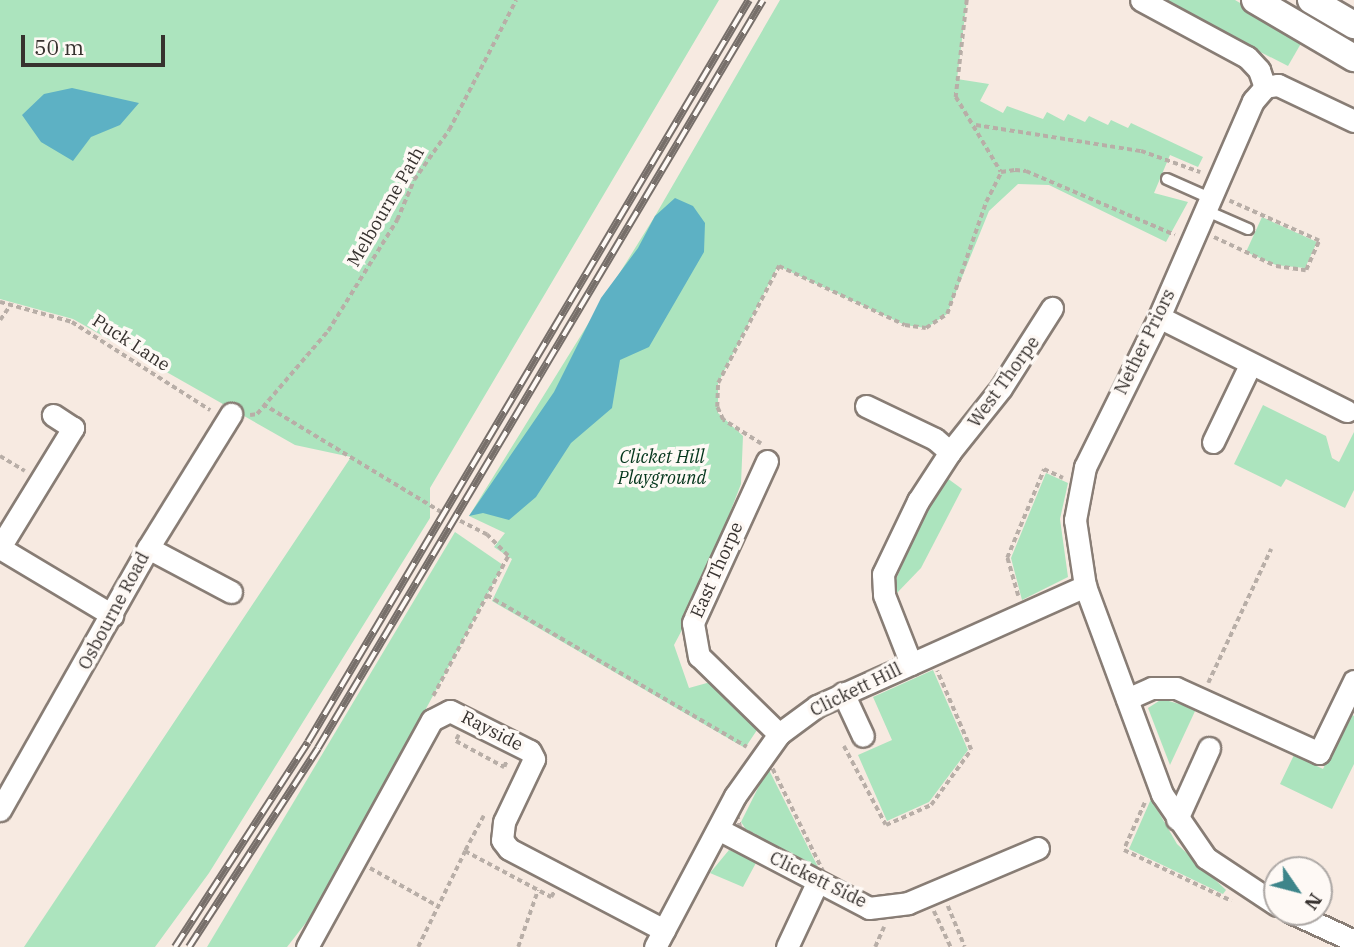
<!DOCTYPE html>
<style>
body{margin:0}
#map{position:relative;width:1354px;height:947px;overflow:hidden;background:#f7eae1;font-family:"IBM Plex Serif",serif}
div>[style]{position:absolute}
.green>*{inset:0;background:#ace4be}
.water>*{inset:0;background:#5db1c4}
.path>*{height:3.5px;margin-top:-1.75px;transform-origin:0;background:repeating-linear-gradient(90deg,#b8aea7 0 5px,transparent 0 8.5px)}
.roads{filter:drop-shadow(2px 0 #887d75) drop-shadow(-2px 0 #887d75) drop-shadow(0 2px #887d75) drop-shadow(0 -2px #887d75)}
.service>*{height:10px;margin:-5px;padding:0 5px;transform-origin:5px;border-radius:5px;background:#fff}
.minor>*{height:21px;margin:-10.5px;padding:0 10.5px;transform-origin:10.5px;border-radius:10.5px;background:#fff}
.tertiary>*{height:26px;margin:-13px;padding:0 13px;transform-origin:13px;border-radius:13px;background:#fff}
.rail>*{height:8px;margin-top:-4px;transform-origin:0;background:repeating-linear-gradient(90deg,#fef9f5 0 16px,#776f6a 0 32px);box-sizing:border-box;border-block:2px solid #776f6a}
span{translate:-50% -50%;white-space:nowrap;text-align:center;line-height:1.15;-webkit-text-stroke:7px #fef9f5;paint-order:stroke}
.street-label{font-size:18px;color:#37322f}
.park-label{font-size:18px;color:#03351b;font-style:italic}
.north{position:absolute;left:1263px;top:856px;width:70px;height:70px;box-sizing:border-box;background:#fef9f5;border:2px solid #aea9a6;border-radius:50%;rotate:125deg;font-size:19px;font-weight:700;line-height:28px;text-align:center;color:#37322f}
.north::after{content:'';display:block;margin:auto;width:24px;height:32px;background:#3d858a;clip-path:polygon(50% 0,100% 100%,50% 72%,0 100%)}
.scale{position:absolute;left:21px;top:35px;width:144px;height:32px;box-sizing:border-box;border:4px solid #37322f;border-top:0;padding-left:9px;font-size:21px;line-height:24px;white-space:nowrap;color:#37322f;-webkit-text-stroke:5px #fef9f5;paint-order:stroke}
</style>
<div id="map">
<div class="green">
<i style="clip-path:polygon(0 0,719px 0,430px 488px,430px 518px,209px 873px,155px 947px,24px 947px,351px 457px,295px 445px,73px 319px,0 299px)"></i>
<i style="clip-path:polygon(780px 0,967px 0,957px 79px,989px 84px,980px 101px,1003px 113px,1007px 106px,1043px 119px,1047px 112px,1064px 121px,1068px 114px,1085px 122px,1089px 116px,1108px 125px,1111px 120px,1128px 128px,1131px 123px,1203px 157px,1198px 167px,1170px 155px,1154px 193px,1188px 202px,1166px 242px,1049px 185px,1018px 184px,989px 211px,947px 314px,926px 328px,905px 325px,778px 266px,718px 383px,718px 413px,743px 436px,741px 484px,692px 611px,674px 645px,689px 688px,714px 681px,761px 724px,745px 748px,492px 601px,512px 559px,494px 547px,505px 533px,469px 516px,655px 216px)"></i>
<i style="clip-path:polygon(1158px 0,1235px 0,1303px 40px,1288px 66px)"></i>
<i style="clip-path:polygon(1262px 217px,1317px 242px,1305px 268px,1276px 265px,1246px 252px)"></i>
<i style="clip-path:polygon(1263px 405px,1326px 436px,1332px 458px,1339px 462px,1354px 432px,1354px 490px,1345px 508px,1286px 479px,1281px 487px,1234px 464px)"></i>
<i style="clip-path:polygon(1046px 473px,1068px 483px,1060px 519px,1068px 577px,1022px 600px,1011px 558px)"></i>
<i style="clip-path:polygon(947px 478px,962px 489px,921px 568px,895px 595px,893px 586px,924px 516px)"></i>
<i style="clip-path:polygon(455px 532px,503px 565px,323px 901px,287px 947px,207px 947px)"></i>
<i style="clip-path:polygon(933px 670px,968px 750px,929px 802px,887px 821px,858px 755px,892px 740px,873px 697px)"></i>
<i style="clip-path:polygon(1162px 699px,1196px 709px,1170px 765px,1148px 708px)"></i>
<i style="clip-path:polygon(1350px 714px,1354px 716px,1354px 764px,1332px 809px,1280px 784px,1294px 755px,1323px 769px)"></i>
<i style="clip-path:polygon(768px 768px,819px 869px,747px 831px,741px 822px)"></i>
<i style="clip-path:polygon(1151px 799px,1177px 844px,1226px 890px,1223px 894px,1129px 849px)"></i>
<i style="clip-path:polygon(729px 850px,757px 861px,743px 887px,710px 873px)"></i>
</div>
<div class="water">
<i style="clip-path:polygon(72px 88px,139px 103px,120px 125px,91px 137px,73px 161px,41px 142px,22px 115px,44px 94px)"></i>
<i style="clip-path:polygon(675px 198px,693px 206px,705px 223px,704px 252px,649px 347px,620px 360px,612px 408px,571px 443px,536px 497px,509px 520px,483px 513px,469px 516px,554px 392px,601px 298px,638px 248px,655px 216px)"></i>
</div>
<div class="path">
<i style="left:967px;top:0;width:98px;rotate:96.5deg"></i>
<i style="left:956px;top:97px;width:87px;rotate:59deg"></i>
<i style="left:976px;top:125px;width:167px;rotate:9deg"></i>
<i style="left:1141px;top:151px;width:63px;rotate:19.6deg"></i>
<i style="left:1214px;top:237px;width:68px;rotate:25.1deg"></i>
<i style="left:1276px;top:266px;width:30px;rotate:8deg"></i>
<i style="left:1306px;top:270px;width:32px;rotate:-66deg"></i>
<i style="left:1319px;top:241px;width:98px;rotate:-156deg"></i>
<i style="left:0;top:302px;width:75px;rotate:15.5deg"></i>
<i style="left:72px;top:322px;width:164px;rotate:32.5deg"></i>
<i style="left:0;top:320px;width:19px;rotate:-55deg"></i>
<i style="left:263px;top:404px;width:208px;rotate:31.2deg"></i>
<i style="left:250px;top:415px;width:7px;rotate:-8deg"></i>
<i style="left:257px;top:414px;width:109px;rotate:-49.5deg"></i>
<i style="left:328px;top:331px;width:131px;rotate:-58.1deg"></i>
<i style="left:397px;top:220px;width:43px;rotate:-67deg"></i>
<i style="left:414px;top:180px;width:61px;rotate:-55deg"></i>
<i style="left:449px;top:130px;width:146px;rotate:-62.7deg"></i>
<i style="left:761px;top:444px;width:45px;rotate:-147.7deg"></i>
<i style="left:723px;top:420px;width:14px;rotate:-115deg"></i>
<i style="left:717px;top:407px;width:24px;rotate:-88deg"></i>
<i style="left:718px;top:383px;width:132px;rotate:-62.5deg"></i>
<i style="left:779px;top:266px;width:139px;rotate:25.1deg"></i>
<i style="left:905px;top:325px;width:21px;rotate:8deg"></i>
<i style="left:926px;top:328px;width:25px;rotate:-34deg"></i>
<i style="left:947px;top:314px;width:119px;rotate:-70.8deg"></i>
<i style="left:986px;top:202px;width:34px;rotate:-63deg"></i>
<i style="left:1001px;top:172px;width:14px;rotate:-8deg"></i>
<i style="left:1015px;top:170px;width:11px;rotate:5deg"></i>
<i style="left:1026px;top:171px;width:162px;rotate:23.2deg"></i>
<i style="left:0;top:456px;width:29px;rotate:31deg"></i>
<i style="left:487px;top:595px;width:301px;rotate:30.3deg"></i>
<i style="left:1018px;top:596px;width:40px;rotate:-106deg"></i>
<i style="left:1007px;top:558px;width:96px;rotate:-67.4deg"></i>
<i style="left:1044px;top:469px;width:21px;rotate:25deg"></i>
<i style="left:1208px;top:683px;width:148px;rotate:-64.8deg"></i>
<i style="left:433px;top:696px;width:159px;rotate:-61.8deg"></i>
<i style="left:508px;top:556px;width:30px;rotate:-135deg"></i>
<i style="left:487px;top:535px;width:33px;rotate:-153deg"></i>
<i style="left:459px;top:735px;width:7px;rotate:117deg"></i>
<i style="left:456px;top:741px;width:55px;rotate:28.4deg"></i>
<i style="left:504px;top:767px;width:8px;rotate:-67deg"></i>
<i style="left:844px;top:746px;width:89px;rotate:62deg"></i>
<i style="left:886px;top:825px;width:49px;rotate:-24deg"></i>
<i style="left:931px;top:805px;width:68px;rotate:-54deg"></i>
<i style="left:971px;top:750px;width:86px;rotate:-113.3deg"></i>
<i style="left:769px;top:761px;width:129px;rotate:63.8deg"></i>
<i style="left:826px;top:877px;width:99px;rotate:-150.3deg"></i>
<i style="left:740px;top:828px;width:12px;rotate:-104deg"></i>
<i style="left:737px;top:816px;width:64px;rotate:-59.8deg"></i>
<i style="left:1145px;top:803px;width:51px;rotate:114.1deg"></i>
<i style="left:1124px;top:850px;width:119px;rotate:25.3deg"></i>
<i style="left:484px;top:816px;width:40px;rotate:118deg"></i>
<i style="left:465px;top:851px;width:98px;rotate:28.1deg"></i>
<i style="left:551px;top:897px;width:6px;rotate:-59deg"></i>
<i style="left:370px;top:868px;width:76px;rotate:29.3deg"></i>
<i style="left:948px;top:906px;width:44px;rotate:67.5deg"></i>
<i style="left:934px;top:911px;width:40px;rotate:65deg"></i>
<i style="left:418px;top:947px;width:107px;rotate:-63.9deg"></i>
<i style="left:518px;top:947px;width:60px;rotate:-70.7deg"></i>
<i style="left:875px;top:947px;width:22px;rotate:-66deg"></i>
</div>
<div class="roads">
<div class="service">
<i style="left:1167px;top:179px;width:49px;rotate:24deg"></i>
<i style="left:1207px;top:211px;width:45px;rotate:23.7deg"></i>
</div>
<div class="minor">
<i style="left:1141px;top:0;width:120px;rotate:28.3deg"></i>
<i style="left:1247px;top:57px;width:18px;rotate:47deg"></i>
<i style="left:1259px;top:70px;width:18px;rotate:71deg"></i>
<i style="left:1159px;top:317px;width:210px;rotate:26.6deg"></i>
<i style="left:866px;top:406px;width:76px;rotate:25.6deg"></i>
<i style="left:935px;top:439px;width:20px;rotate:41deg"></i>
<i style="left:950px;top:452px;width:59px;rotate:123.1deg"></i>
<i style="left:918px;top:501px;width:81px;rotate:115.6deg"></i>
<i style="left:883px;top:574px;width:21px;rotate:87deg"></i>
<i style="left:884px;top:595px;width:74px;rotate:68.6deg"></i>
<i style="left:1213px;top:442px;width:85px;rotate:-64.3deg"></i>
<i style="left:950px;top:452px;width:82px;rotate:-51.4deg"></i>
<i style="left:1001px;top:388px;width:95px;rotate:-57.5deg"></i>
<i style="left:767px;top:461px;width:178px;rotate:114.6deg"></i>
<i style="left:693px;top:623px;width:34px;rotate:80deg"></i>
<i style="left:699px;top:656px;width:112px;rotate:44.3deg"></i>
<i style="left:0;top:547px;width:140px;rotate:-58.5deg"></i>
<i style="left:73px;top:428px;width:24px;rotate:-147deg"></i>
<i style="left:0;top:548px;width:131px;rotate:30.9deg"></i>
<i style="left:148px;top:548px;width:94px;rotate:27.9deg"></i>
<i style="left:843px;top:693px;width:47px;rotate:65.1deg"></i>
<i style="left:1127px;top:699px;width:27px;rotate:-24deg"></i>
<i style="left:1152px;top:688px;width:24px"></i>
<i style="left:1176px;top:688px;width:157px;rotate:24.4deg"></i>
<i style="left:1319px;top:753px;width:80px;rotate:-64.1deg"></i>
<i style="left:0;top:810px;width:301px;rotate:-60.5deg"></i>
<i style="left:148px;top:548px;width:158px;rotate:-58.2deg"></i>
<i style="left:1177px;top:819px;width:78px;rotate:-65.7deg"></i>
<i style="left:718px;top:829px;width:170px;rotate:27.6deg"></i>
<i style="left:869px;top:908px;width:39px;rotate:-7deg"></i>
<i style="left:908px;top:903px;width:141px;rotate:-22.9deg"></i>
<i style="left:1277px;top:905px;width:85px;rotate:-146.5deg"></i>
<i style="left:1206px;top:858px;width:78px;rotate:-124.5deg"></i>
<i style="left:1162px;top:794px;width:222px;rotate:-110.3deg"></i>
<i style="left:1085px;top:586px;width:67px;rotate:-98.6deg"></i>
<i style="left:1075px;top:520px;width:54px;rotate:-79.3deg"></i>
<i style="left:1085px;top:467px;width:167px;rotate:-63.7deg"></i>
<i style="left:1159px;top:317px;width:236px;rotate:-66.5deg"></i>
<i style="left:1253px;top:101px;width:18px;rotate:-49deg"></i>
<i style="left:1265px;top:87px;width:13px;rotate:-9deg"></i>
<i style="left:1278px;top:85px;width:84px;rotate:25.3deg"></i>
<i style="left:1291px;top:912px;width:69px;rotate:24.7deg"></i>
<i style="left:307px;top:947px;width:259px;rotate:-61.2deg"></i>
<i style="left:432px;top:720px;width:20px;rotate:-27deg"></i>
<i style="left:450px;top:711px;width:89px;rotate:26.6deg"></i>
<i style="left:530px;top:751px;width:9px;rotate:63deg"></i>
<i style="left:534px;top:759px;width:70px;rotate:115.5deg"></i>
<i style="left:504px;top:822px;width:18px;rotate:96deg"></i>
<i style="left:502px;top:840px;width:11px;rotate:52deg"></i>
<i style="left:509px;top:849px;width:175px;rotate:27.6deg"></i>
<i style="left:655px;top:947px;width:171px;rotate:-62.1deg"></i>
<i style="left:735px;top:796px;width:76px;rotate:-54.6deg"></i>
<i style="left:779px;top:734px;width:47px;rotate:-36.4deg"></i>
<i style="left:817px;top:706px;width:294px;rotate:-24.1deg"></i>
<i style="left:787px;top:947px;width:71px;rotate:-64.9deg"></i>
</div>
<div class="tertiary">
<i style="left:1255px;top:0;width:115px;rotate:30.4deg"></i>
<i style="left:1311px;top:0;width:50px;rotate:30.2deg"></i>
</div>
</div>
<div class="rail">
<i style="left:175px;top:947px;width:244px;rotate:-57deg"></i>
<i style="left:308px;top:742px;width:863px;rotate:-59.28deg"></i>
<i style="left:189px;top:947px;width:237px;rotate:-57deg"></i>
<i style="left:318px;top:748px;width:870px;rotate:-59.25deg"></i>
</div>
<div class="street-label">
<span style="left:386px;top:207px;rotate:-60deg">Melbourne Path</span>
<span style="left:1145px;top:342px;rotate:-64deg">Nether Priors</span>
<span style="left:131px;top:343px;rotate:33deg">Puck Lane</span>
<span style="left:1004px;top:382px;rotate:-54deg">West Thorpe</span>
<span style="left:717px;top:570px;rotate:-66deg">East Thorpe</span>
<span style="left:114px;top:611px;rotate:-62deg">Osbourne Road</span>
<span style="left:856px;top:690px;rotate:-26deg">Clickett Hill</span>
<span style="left:492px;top:731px;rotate:27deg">Rayside</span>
<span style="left:818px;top:880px;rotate:26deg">Clickett Side</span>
</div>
<div class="park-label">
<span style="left:662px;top:468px">Clicket Hill<br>Playground</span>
</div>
<div class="north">N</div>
<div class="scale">50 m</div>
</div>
